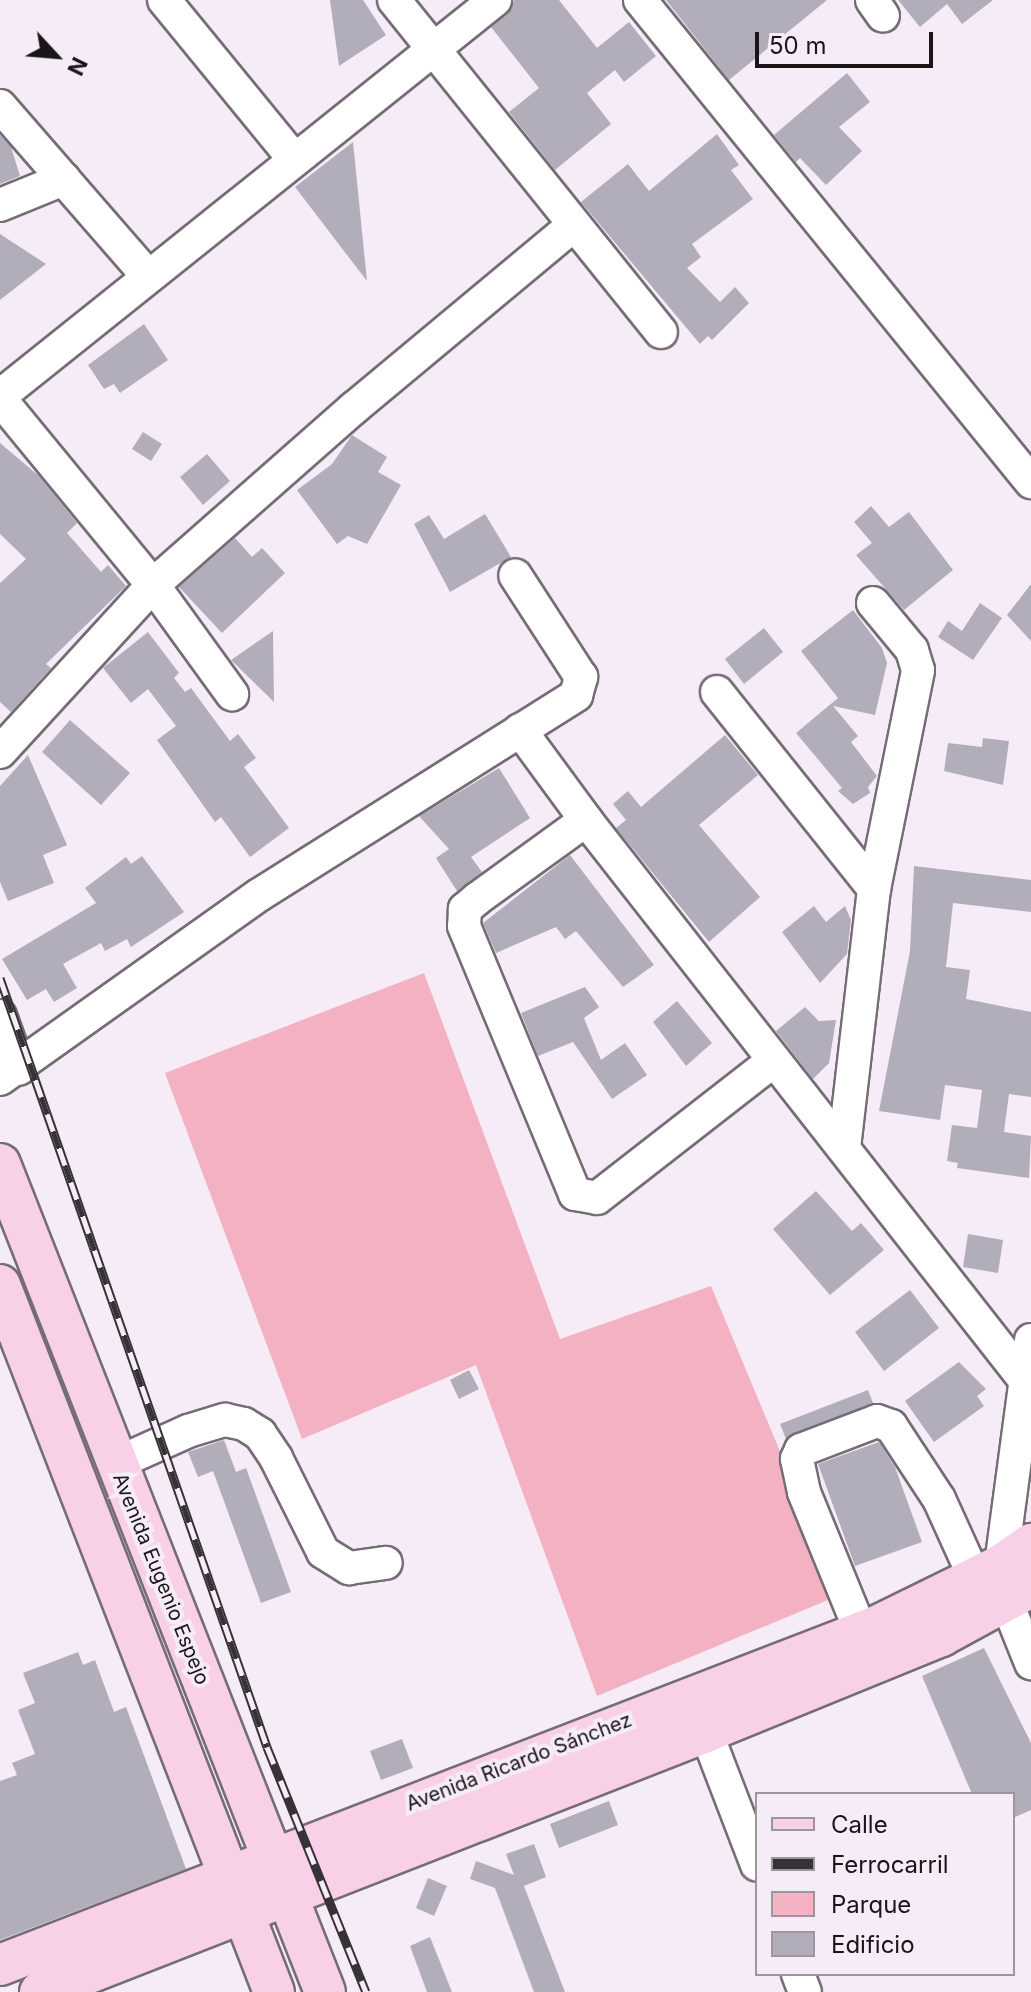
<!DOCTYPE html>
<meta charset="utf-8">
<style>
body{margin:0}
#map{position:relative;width:1031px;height:1992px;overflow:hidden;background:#f6ecf7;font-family:Inter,sans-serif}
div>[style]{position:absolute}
.green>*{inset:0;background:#f3b1c2}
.building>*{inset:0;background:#b2adba}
.roads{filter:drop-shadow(2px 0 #756c76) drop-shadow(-2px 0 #756c76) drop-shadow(0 2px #756c76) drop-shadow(0 -2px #756c76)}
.minor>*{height:32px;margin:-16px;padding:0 16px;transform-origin:16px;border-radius:16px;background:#fff}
.major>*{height:40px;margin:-20px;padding:0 20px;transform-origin:20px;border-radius:20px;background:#f8d1e8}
.rail>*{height:9px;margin-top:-4.5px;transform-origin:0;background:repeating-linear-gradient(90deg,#f6ecf7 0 18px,#363236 0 36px);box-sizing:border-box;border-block:2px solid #363236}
span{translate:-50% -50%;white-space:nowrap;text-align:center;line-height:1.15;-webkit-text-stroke:8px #f6ecf7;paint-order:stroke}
.street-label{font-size:20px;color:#191519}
.legend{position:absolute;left:755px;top:1792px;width:260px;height:184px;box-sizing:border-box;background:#f6ecf7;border:2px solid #9e969e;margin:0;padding:10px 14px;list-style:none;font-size:24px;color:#191519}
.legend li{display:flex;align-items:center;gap:16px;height:40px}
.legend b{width:40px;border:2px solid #9e969e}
.north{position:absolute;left:16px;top:16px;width:80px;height:80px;-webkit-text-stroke:6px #f6ecf7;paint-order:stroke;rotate:116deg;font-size:22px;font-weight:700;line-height:32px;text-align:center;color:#191519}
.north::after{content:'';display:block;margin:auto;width:28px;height:36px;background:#191519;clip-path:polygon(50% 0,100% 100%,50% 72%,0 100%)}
.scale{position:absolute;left:755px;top:32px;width:178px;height:36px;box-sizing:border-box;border:4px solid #191519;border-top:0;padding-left:10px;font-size:24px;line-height:28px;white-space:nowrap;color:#191519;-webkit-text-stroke:6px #f6ecf7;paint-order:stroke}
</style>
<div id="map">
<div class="green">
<i style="clip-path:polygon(424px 973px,560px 1339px,711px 1286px,840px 1595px,597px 1696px,476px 1365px,302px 1439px,165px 1073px)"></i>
</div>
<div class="building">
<i style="clip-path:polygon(330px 0,363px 0,386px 35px,339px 66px)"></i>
<i style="clip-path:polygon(514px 0,559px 0,597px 48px,629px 22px,656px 56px,624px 82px,615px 70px,587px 93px,611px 124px,555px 170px,509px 112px,539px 88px,491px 27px,507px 14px)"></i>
<i style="clip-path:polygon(666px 0,827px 0,729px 80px)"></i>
<i style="clip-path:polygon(898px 0,993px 0,962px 24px,947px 4px,920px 27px)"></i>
<i style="clip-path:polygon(847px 73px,870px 102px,839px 127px,862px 151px,826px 185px,800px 158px,796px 162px,774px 135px)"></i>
<i style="clip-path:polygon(717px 134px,739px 165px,731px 170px,753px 199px,692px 244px,701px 257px,687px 268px,720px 302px,735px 287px,749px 303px,712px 340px,708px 336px,700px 344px,581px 202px,628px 164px,649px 191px)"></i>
<i style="clip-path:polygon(0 135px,11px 147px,20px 176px,0 184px)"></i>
<i style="clip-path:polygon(353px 142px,367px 281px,295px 187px)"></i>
<i style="clip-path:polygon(0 234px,46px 264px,0 300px)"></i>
<i style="clip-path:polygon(144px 324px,168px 360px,120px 393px,114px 384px,104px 389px,88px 365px)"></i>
<i style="clip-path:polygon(143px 432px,162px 444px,151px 461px,132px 449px)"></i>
<i style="clip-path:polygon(352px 435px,387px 457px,378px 472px,401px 485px,367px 544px,348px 536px,337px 544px,297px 490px,332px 464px)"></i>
<i style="clip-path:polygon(0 443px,39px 476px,77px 523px,67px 533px,101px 572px,108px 565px,126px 586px,46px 664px,51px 668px,11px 712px,0 702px,0 583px,26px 559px,0 534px)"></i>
<i style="clip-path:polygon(207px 454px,230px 481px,203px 505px,180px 477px)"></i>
<i style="clip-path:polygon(871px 506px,889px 527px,909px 512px,953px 570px,904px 610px,856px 555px,872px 543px,854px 522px)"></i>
<i style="clip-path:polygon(485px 514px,511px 557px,450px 592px,414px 524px,429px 515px,444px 539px)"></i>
<i style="clip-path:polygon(235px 538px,252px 557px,262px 548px,285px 573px,222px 633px,179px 587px)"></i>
<i style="clip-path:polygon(1031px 584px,1031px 641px,1007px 615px)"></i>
<i style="clip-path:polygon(980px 603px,1002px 618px,973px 660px,938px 637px,948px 621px,962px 631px)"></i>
<i style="clip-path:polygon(853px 610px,882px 648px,887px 663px,875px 715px,833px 706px,858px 736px,851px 742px,877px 776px,868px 787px,870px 793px,853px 804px,838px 791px,842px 788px,796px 733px,838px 698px,801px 651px)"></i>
<i style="clip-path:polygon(764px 628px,783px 652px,744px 684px,725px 659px)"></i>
<i style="clip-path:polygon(273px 631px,274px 702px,231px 660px)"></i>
<i style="clip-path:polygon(148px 632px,179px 673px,174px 678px,185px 692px,191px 688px,230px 741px,238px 734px,256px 758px,244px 767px,289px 828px,250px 857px,221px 817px,215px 822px,157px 740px,176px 726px,148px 689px,131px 703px,103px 668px)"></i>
<i style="clip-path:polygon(70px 720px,130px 773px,101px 805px,42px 752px)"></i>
<i style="clip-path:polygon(725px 735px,758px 775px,699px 825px,760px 897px,709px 942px,616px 828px,626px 820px,613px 804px,628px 791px,641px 807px)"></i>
<i style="clip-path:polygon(983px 738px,1009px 741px,1003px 785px,944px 771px,948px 743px,982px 747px)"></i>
<i style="clip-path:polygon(28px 755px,67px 845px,43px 855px,54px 883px,8px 901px,0 882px,0 786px)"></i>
<i style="clip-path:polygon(499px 768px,530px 818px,471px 857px,482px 872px,457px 891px,436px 858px,449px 849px,419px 816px)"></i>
<i style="clip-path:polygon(570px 855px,654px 965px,623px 987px,576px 931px,565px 939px,556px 927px,496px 953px,483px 923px)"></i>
<i style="clip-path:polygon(142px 856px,184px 912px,131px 947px,127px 939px,105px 951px,101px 943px,63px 964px,77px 988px,54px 1002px,46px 989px,27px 1000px,2px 959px,96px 903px,85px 888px,126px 857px,131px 864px)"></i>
<i style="clip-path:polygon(914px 866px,1031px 880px,1031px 912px,953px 903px,946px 967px,970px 970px,966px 999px,1031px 1012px,1031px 1097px,1009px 1094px,1004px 1132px,1031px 1136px,1029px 1178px,957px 1168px,958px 1163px,947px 1161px,952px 1125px,977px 1128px,982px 1090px,945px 1085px,940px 1120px,879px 1111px,910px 951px)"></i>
<i style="clip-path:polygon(814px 906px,826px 922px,845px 906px,851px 920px,847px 954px,820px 983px,782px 932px)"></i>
<i style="clip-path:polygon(585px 987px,599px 1007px,584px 1018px,601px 1060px,625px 1043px,647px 1075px,612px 1099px,573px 1042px,538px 1056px,521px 1013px)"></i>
<i style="clip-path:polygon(677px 1001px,712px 1043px,686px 1066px,653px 1022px)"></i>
<i style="clip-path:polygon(805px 1007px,819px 1021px,836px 1020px,829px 1063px,813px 1079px,776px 1031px)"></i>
<i style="clip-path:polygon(816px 1191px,852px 1231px,861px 1223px,884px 1250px,830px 1295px,773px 1229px)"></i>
<i style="clip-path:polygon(968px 1234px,1003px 1240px,998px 1273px,963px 1267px)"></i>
<i style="clip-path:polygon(910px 1290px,939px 1328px,884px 1371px,855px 1332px)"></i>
<i style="clip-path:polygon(959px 1362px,986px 1389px,977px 1396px,984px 1406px,934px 1442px,905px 1401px)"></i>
<i style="clip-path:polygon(469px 1370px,479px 1389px,459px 1399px,450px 1380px)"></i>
<i style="clip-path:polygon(868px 1390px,873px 1403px,786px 1439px,780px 1424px)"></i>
<i style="clip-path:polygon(224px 1440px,236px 1472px,246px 1468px,291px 1592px,261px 1603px,213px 1471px,198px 1477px,188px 1452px)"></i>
<i style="clip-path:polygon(879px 1442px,895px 1467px,922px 1542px,855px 1566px,818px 1464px)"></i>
<i style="clip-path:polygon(984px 1648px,1031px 1743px,1031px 1810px,1013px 1818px,1013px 1794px,972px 1794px,922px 1676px)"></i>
<i style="clip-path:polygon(78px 1652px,83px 1665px,95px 1660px,114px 1712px,126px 1707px,186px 1869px,0 1940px,0 1781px,17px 1775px,12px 1763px,35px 1754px,18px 1710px,35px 1703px,23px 1673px)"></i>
<i style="clip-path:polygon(402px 1739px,413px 1768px,381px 1780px,370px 1751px)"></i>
<i style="clip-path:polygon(609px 1801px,618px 1825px,559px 1848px,550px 1824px)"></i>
<i style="clip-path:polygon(534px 1844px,546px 1877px,524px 1886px,565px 1992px,534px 1992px,495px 1888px,470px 1879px,476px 1861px,514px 1875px,506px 1854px)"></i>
<i style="clip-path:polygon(428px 1878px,447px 1886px,434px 1916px,416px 1908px)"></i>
<i style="clip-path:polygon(430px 1937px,452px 1992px,427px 1992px,410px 1946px)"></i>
</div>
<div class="roads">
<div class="minor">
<i style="left:164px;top:0;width:205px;rotate:50.7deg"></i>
<i style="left:394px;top:0;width:426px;rotate:51.2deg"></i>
<i style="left:640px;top:0;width:621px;rotate:50.95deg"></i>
<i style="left:872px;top:0;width:19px;rotate:55deg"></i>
<i style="left:0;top:106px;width:224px;rotate:49deg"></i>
<i style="left:0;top:205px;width:69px;rotate:-22.1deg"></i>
<i style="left:0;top:396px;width:634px;rotate:-38.66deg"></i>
<i style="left:0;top:399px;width:241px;rotate:50.6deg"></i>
<i style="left:153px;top:585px;width:135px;rotate:54.1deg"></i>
<i style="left:717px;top:692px;width:252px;rotate:51.4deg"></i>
<i style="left:520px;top:730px;width:112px;rotate:53.7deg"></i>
<i style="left:586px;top:820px;width:712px;rotate:51.91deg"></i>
<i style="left:0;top:752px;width:226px;rotate:-47.5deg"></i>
<i style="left:153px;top:585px;width:268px;rotate:-41.4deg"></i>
<i style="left:354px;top:408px;width:286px;rotate:-39.8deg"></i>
<i style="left:586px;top:820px;width:135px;rotate:144.1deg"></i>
<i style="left:477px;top:899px;width:16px;rotate:140deg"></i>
<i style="left:465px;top:909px;width:17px;rotate:93deg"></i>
<i style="left:464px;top:926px;width:290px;rotate:67.5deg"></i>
<i style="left:575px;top:1194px;width:22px;rotate:10deg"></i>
<i style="left:597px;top:1198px;width:224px;rotate:-37.9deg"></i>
<i style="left:0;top:1016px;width:56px;rotate:70.3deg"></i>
<i style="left:0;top:1079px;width:318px;rotate:-35.4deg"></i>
<i style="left:259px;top:895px;width:375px;rotate:-32.2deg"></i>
<i style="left:576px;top:695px;width:19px;rotate:-74deg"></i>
<i style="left:581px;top:677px;width:121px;rotate:-122.9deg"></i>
<i style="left:844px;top:1148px;width:261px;rotate:-83.4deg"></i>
<i style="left:874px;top:889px;width:223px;rotate:-78.6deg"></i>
<i style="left:918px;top:670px;width:21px;rotate:-107deg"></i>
<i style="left:912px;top:650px;width:61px;rotate:-129.7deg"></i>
<i style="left:1031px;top:1340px;width:227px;rotate:97.6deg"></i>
<i style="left:1001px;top:1565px;width:38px;rotate:81deg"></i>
<i style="left:1007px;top:1603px;width:65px;rotate:68.2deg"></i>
<i style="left:115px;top:1464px;width:80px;rotate:-24.3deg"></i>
<i style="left:188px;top:1431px;width:39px;rotate:-17deg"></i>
<i style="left:225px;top:1420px;width:19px;rotate:12deg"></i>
<i style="left:244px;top:1424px;width:19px;rotate:32deg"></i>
<i style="left:260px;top:1434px;width:29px;rotate:56deg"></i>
<i style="left:276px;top:1458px;width:105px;rotate:63.4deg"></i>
<i style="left:323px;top:1552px;width:31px;rotate:32deg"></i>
<i style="left:349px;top:1568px;width:37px;rotate:-8deg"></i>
<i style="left:861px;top:1632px;width:151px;rotate:-112.2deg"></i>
<i style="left:804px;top:1492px;width:34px;rotate:-102deg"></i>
<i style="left:797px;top:1459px;width:10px;rotate:-66deg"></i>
<i style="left:801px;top:1450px;width:81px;rotate:-20.9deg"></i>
<i style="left:877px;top:1421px;width:15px;rotate:20deg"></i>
<i style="left:891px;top:1426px;width:87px;rotate:56.7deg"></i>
<i style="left:939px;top:1499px;width:85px;rotate:65.6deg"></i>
<i style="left:706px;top:1732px;width:142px;rotate:69deg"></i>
<i style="left:798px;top:1974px;width:19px;rotate:69deg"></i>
</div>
<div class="major">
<i style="left:0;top:1164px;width:889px;rotate:68.57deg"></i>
<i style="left:0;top:1285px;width:758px;rotate:68.82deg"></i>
<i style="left:0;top:1965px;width:940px;rotate:-21.13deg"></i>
<i style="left:877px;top:1626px;width:138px;rotate:-26.2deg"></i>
<i style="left:1001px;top:1565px;width:37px;rotate:-35deg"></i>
<i style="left:40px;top:1992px;width:715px;rotate:-21.33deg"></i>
<i style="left:706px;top:1732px;width:254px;rotate:-22.2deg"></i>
<i style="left:941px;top:1636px;width:102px;rotate:-28.6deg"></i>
</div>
</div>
<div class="rail">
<i style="left:0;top:978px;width:814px;rotate:70.85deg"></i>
<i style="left:267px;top:1747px;width:264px;rotate:68deg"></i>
</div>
<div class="street-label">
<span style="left:161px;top:1579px;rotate:68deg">Avenida Eugenio Espejo</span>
<span style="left:519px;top:1762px;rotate:-21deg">Avenida Ricardo Sánchez</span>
</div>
<ul class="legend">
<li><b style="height:10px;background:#f8d1e8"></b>Calle</li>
<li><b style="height:10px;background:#363236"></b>Ferrocarril</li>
<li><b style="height:22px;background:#f3b1c2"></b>Parque</li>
<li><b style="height:22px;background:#b2adba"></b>Edificio</li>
</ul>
<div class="north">N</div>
<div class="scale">50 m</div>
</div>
